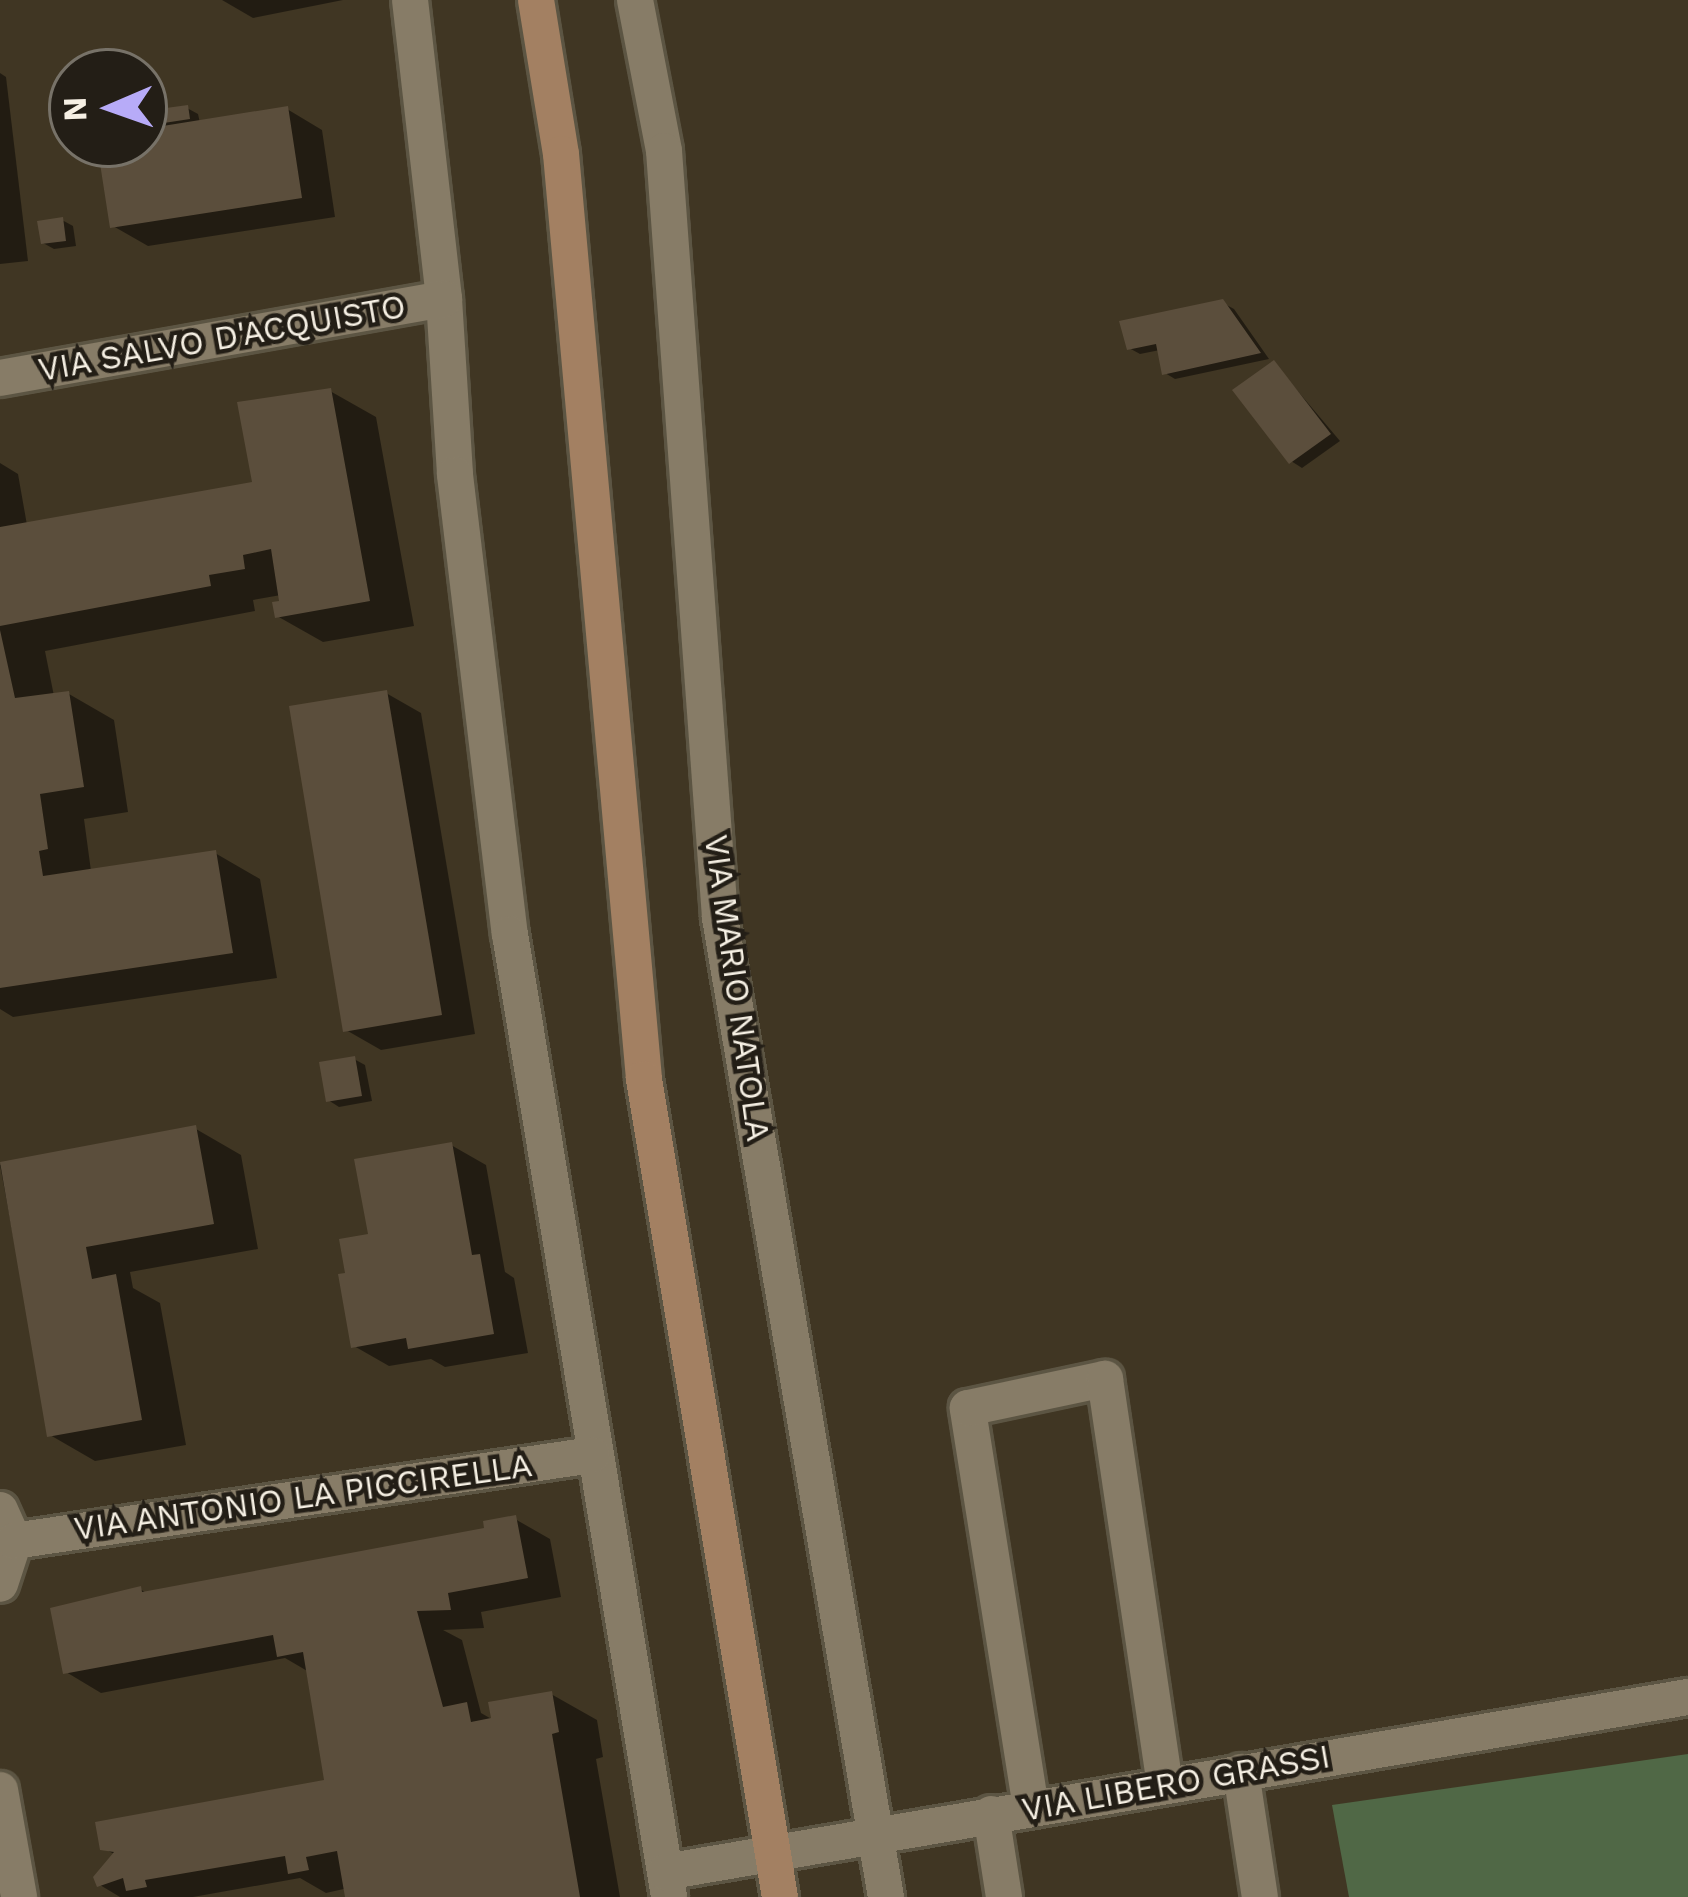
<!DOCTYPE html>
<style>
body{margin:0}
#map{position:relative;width:1688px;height:1897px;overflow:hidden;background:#403623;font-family:"Work Sans",sans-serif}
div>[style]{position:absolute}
.green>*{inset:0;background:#506846}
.shadow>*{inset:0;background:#0007}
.building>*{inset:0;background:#5b4e3c}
.roads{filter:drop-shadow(3px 0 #5c5543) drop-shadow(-3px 0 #5c5543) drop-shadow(0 3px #5c5543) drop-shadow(0 -3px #5c5543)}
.street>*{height:36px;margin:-18px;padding:0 18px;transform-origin:18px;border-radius:18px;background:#877c67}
.secondary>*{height:36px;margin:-18px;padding:0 18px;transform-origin:18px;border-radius:18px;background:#a38062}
span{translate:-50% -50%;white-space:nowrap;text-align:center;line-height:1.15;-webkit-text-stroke:9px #231e16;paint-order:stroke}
.street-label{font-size:33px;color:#f6f0e4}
.north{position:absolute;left:48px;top:48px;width:120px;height:120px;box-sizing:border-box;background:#231e16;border:3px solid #777268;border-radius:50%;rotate:268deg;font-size:33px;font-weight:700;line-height:48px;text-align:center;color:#f6f0e4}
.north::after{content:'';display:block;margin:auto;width:42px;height:54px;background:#b7abf8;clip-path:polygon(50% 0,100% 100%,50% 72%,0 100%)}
</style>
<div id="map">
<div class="green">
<i style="clip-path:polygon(1688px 1754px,1688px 1897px,1349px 1897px,1332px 1805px)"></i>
</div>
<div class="shadow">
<i style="clip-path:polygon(222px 0,343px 0,253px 18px)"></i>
<i style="clip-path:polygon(0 73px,6px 77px,28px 261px,0 264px)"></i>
<i style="clip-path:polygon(187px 108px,198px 114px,200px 123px,287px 109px,322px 130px,335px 217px,148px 246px,113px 226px,100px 144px,144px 144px,144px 114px)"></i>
<i style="clip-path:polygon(62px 220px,73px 226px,76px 246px,54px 249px,43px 243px)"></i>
<i style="clip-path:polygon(1223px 303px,1234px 309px,1269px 359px,1175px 379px,1165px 373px,1160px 350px,1140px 354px,1129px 348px)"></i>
<i style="clip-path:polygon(1274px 363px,1340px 441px,1302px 468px,1291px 461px)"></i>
<i style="clip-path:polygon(330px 391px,376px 417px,414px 626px,323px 642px,277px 616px,281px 595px,253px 600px,255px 611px,45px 651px,54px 696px,69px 694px,114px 720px,128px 812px,84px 819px,91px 871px,215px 853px,260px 879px,277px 978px,13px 1017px,0 1009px,0 463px,18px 474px,27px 525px,255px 485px)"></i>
<i style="clip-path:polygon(386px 693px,421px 713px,475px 1034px,381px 1050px,346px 1030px)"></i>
<i style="clip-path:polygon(354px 1059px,365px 1065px,372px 1101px,339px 1107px,328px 1100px)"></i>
<i style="clip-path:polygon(196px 1129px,241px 1155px,258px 1249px,130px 1272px,133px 1288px,160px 1303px,186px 1445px,95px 1461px,50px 1435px,0 1165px)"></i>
<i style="clip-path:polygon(451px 1145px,486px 1165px,505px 1272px,514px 1278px,528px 1353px,445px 1367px,431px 1359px,389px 1366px,354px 1346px,349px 1275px,371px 1236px)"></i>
<i style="clip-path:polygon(515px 1519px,550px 1539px,561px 1597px,481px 1612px,484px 1628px,443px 1630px,462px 1640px,481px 1713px,495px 1721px,551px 1694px,597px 1720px,603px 1757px,596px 1759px,620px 1897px,350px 1897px,348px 1888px,326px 1893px,300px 1878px,193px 1897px,120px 1897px,100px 1885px,116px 1855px,103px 1848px,330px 1787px,309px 1672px,285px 1658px,101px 1693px,66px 1672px,140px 1589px,148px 1594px,487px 1531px)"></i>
</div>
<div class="building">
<i style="clip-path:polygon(188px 105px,190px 119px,144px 126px,144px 111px)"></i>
<i style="clip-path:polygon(288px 106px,302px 198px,110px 228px,97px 144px,144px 144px,144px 129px)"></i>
<i style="clip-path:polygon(63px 217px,66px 241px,41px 244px,37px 221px)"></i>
<i style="clip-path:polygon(1223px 299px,1261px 353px,1162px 375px,1156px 344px,1127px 350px,1119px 321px)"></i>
<i style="clip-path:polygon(1274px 360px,1331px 434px,1289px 464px,1232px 390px)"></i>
<i style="clip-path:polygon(331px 388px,370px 601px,275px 618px,272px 602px,279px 601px,271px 549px,243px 555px,245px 569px,209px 575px,211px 586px,0 626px,0 527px,252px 482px,237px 402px)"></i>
<i style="clip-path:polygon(0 630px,15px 698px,69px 691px,84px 787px,40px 794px,48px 849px,39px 851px,43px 876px,216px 850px,233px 953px,0 988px)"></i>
<i style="clip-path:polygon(387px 690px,442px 1015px,343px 1032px,289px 706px)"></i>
<i style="clip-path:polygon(355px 1056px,362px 1096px,326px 1102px,319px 1062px)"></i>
<i style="clip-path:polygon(196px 1125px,214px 1224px,86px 1247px,92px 1279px,116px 1274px,142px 1420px,47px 1437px,0 1162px)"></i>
<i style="clip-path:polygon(452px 1142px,472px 1255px,480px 1254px,494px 1334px,408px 1349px,406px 1338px,351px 1348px,338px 1274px,345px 1273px,339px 1239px,368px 1234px,354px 1159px)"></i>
<i style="clip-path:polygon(516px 1515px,528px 1578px,448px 1593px,451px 1610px,417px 1611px,443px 1707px,467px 1702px,471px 1722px,491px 1718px,488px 1702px,552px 1691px,559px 1732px,552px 1734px,580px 1897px,345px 1897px,337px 1851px,306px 1857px,309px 1870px,288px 1874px,285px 1856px,145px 1880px,147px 1887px,126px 1891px,123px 1878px,97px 1887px,93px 1877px,114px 1852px,100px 1850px,95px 1822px,324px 1780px,316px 1731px,303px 1652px,277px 1657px,273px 1635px,63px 1674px,50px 1608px,141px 1586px,142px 1592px,484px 1528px,483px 1521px)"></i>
</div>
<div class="roads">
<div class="street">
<i style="left:410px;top:0;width:301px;rotate:83.5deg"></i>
<i style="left:444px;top:299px;width:176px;rotate:86.4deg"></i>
<i style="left:455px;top:475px;width:462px;rotate:83.2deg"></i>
<i style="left:510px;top:934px;width:976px;rotate:80.62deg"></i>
<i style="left:635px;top:0;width:154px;rotate:79.1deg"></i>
<i style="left:664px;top:151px;width:769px;rotate:85.82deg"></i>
<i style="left:720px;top:918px;width:993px;rotate:80.38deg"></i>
<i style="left:0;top:378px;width:451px;rotate:-10.1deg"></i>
<i style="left:0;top:1510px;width:34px;rotate:66deg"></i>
<i style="left:14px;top:1541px;width:45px;rotate:108deg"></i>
<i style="left:14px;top:1541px;width:584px;rotate:-8.46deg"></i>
<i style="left:1241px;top:1772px;width:126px;rotate:81.4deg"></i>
<i style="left:0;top:1790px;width:109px;rotate:79.9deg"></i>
<i style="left:1031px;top:1808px;width:405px;rotate:-99deg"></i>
<i style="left:968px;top:1408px;width:140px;rotate:-12deg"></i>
<i style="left:1105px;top:1379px;width:410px;rotate:81.6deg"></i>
<i style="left:991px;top:1814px;width:84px;rotate:81.1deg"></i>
<i style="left:665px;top:1872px;width:1038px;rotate:-9.71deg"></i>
</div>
<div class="secondary">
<i style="left:536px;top:0;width:156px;rotate:80.8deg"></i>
<i style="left:561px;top:154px;width:929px;rotate:84.87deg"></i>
<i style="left:644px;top:1079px;width:829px;rotate:80.56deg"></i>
</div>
</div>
<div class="street-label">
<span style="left:222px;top:338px;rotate:-10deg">VIA SALVO D'ACQUISTO</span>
<span style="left:737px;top:988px;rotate:82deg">VIA MARIO NATOLA</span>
<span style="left:303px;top:1497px;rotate:-8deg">VIA ANTONIO LA PICCIRELLA</span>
<span style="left:1176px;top:1783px;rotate:-10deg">VIA LIBERO GRASSI</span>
</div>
<div class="north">N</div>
</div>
